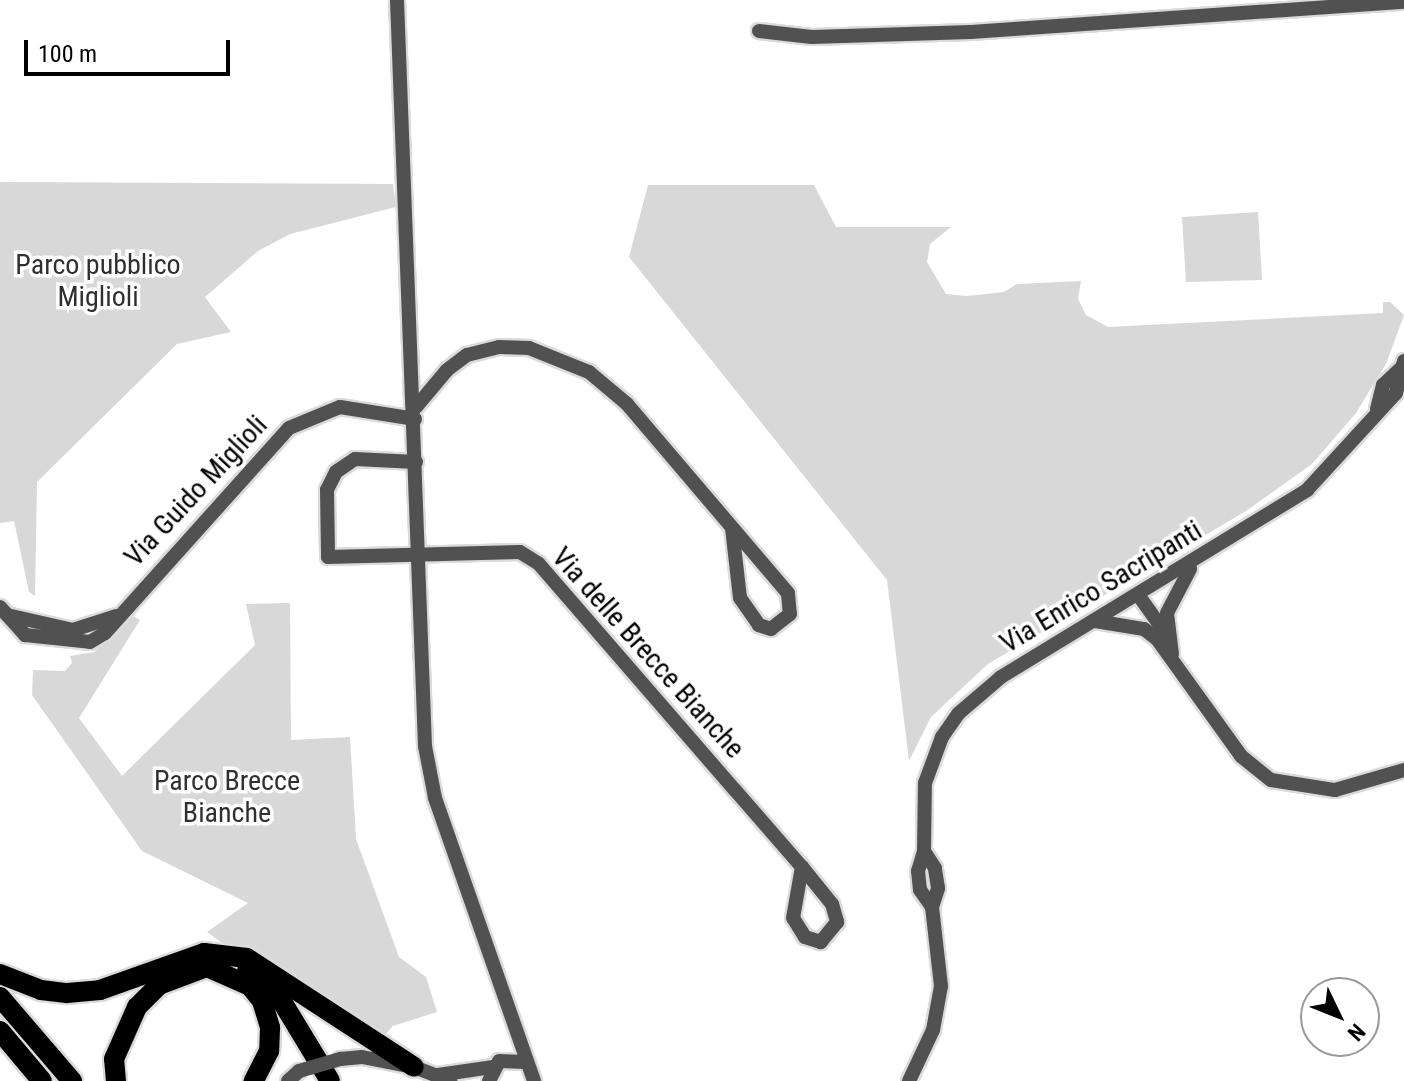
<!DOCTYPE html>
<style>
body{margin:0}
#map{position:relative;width:1404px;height:1081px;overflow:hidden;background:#fff;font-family:"Roboto Condensed",sans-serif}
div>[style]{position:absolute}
.green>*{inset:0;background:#d8d8d8}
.roads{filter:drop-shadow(2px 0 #dbdbdb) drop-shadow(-2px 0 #dbdbdb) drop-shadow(0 2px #dbdbdb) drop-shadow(0 -2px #dbdbdb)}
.minor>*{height:14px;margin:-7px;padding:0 7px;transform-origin:7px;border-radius:7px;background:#515151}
.highway>*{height:20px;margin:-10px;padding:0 10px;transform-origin:10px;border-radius:10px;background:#000}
.minor-bridge>*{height:14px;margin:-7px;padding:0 7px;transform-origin:7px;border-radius:7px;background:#515151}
span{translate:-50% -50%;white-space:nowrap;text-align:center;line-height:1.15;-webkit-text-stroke:7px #fff;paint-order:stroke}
.park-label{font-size:28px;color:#2f2f2f}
.street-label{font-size:28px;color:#000}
.north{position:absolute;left:1300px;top:977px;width:80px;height:80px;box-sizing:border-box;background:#fff;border:2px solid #999;border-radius:50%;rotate:133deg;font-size:22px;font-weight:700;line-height:32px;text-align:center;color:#000}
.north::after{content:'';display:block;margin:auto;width:28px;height:36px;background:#000;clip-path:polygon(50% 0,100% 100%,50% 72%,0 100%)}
.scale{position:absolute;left:24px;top:40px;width:206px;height:36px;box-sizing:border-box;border:4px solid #000;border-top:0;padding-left:10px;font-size:24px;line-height:28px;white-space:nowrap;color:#000;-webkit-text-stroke:6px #fff;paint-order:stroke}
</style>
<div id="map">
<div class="green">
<i style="clip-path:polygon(0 182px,393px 184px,396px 207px,290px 234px,258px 251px,205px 297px,231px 332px,177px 344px,37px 482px,35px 596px,29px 592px,14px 521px,0 523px)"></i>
<i style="clip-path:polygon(648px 185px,814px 185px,836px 227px,951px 227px,930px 244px,927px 262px,946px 294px,967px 296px,1004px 292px,1017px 284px,1081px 281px,1078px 299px,1086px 315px,1108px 327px,1383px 313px,1383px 302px,1390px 302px,1404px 315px,1386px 364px,1356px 413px,1312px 464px,1246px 511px,988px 664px,931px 717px,909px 761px,887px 580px,629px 257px)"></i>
<i style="clip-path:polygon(1258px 212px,1262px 280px,1186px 282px,1182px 217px)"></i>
<i style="clip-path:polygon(290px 603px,291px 740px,350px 737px,356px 839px,399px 957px,426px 977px,437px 1012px,393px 1026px,384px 1036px,252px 952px,225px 945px,207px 932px,248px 903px,142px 851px,32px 695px,33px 670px,65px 671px,72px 663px,70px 656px,94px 652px,133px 616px,140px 620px,79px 718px,122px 776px,255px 645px,246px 604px)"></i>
</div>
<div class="roads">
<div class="minor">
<i style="left:397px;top:0;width:747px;rotate:87.85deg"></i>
<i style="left:425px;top:746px;width:53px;rotate:79.1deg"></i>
<i style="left:435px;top:798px;width:300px;rotate:70.7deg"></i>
<i style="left:759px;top:31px;width:53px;rotate:6.5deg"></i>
<i style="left:812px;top:37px;width:159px;rotate:-1.8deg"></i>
<i style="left:971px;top:32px;width:434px;rotate:-4deg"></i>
<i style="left:416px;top:407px;width:48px;rotate:-50deg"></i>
<i style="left:447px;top:370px;width:25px;rotate:-37deg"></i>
<i style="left:467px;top:355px;width:33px;rotate:-14deg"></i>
<i style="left:499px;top:347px;width:30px;rotate:2deg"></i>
<i style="left:529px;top:348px;width:65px;rotate:21.8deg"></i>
<i style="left:589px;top:372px;width:50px;rotate:40.1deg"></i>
<i style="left:627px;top:404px;width:248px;rotate:49.6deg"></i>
<i style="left:788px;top:593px;width:21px;rotate:85deg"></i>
<i style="left:790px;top:614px;width:24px;rotate:142deg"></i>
<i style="left:771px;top:629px;width:13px;rotate:-162deg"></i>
<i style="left:759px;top:625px;width:33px;rotate:-125deg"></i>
<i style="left:740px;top:598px;width:70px;rotate:-96.5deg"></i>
<i style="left:1377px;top:409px;width:25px;rotate:-76deg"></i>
<i style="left:1383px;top:385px;width:25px;rotate:-43deg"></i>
<i style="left:416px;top:462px;width:61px;rotate:-177.2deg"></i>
<i style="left:355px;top:459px;width:23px;rotate:146deg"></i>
<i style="left:336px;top:472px;width:20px;rotate:117deg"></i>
<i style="left:327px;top:490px;width:67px;rotate:89.1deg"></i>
<i style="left:328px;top:557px;width:192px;rotate:-1.5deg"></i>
<i style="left:520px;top:552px;width:22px;rotate:32deg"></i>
<i style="left:539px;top:564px;width:299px;rotate:49.1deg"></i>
<i style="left:735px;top:790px;width:102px;rotate:49deg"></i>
<i style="left:802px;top:867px;width:48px;rotate:51deg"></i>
<i style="left:832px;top:904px;width:19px;rotate:74deg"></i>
<i style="left:837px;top:922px;width:26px;rotate:129deg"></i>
<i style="left:821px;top:942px;width:17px;rotate:-163deg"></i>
<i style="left:805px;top:937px;width:22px;rotate:-122deg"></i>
<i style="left:793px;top:918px;width:52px;rotate:-80deg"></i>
<i style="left:1139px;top:596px;width:47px;rotate:54.6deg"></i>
<i style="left:0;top:607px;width:38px;rotate:48deg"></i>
<i style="left:25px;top:635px;width:65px;rotate:6.1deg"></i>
<i style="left:90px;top:642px;width:17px;rotate:-31deg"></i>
<i style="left:105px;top:633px;width:275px;rotate:-48.1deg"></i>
<i style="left:289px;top:428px;width:55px;rotate:-22.4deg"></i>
<i style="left:340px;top:407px;width:76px;rotate:9.1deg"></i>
<i style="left:7px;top:615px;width:68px;rotate:12.8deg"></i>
<i style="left:73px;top:630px;width:45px;rotate:-18deg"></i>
<i style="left:1095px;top:621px;width:50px;rotate:9.3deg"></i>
<i style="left:1144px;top:629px;width:16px;rotate:38deg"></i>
<i style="left:1157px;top:639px;width:144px;rotate:54.3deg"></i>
<i style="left:1241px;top:756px;width:38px;rotate:39deg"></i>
<i style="left:1271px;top:780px;width:65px;rotate:8.9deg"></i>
<i style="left:1335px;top:790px;width:72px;rotate:-16.2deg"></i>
<i style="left:1172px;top:654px;width:41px;rotate:-97deg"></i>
<i style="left:1167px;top:613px;width:50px;rotate:-62.4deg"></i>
<i style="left:932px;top:907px;width:21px;rotate:-125deg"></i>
<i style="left:920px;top:890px;width:19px;rotate:-96deg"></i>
<i style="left:918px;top:871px;width:21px;rotate:-73deg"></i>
<i style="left:924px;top:851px;width:68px;rotate:-89.2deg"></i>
<i style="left:925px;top:783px;width:49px;rotate:-69.7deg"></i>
<i style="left:942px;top:737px;width:29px;rotate:-55deg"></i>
<i style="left:959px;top:713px;width:55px;rotate:-40.6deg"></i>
<i style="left:1001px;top:677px;width:359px;rotate:-31.4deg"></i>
<i style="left:1307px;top:490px;width:132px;rotate:-47.5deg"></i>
<i style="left:1396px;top:393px;width:33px;rotate:-76deg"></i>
<i style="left:340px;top:1059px;width:22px;rotate:-5deg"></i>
<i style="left:362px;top:1057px;width:53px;rotate:10.9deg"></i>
<i style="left:414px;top:1067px;width:39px;rotate:21deg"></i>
<i style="left:438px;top:1075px;width:56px;rotate:-8.3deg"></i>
<i style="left:288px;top:1081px;width:15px;rotate:-42deg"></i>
<i style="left:489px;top:1081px;width:22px;rotate:-63deg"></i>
<i style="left:499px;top:1061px;width:27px;rotate:2deg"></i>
<i style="left:909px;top:1081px;width:56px;rotate:-64.8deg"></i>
<i style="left:933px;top:1030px;width:45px;rotate:-79.7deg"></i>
<i style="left:941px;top:986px;width:80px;rotate:-96.5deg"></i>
<i style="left:932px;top:907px;width:20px;rotate:-72deg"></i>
<i style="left:938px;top:888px;width:20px;rotate:-99deg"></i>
<i style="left:935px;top:868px;width:20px;rotate:-123deg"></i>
</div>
<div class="highway">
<i style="left:205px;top:966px;width:49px;rotate:24deg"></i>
<i style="left:250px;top:986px;width:19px;rotate:51deg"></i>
<i style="left:262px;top:1001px;width:28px;rotate:73deg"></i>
<i style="left:270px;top:1028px;width:23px;rotate:92deg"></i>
<i style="left:269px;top:1051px;width:34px;rotate:117deg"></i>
<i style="left:247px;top:971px;width:39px;rotate:38deg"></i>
<i style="left:278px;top:995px;width:100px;rotate:58.8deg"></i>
<i style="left:0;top:974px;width:44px;rotate:21.3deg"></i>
<i style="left:41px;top:990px;width:26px;rotate:7deg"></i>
<i style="left:67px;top:993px;width:33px;rotate:-5deg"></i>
<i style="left:100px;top:990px;width:110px;rotate:-19.6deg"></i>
<i style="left:204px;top:953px;width:43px;rotate:6.6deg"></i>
<i style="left:247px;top:958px;width:199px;rotate:33.1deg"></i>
<i style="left:0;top:997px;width:111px;rotate:49.4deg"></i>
<i style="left:0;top:1031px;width:65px;rotate:50deg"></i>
<i style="left:116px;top:1081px;width:22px;rotate:-95deg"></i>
<i style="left:114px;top:1059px;width:57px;rotate:-66.1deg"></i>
<i style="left:137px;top:1007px;width:31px;rotate:-45deg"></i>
<i style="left:159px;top:985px;width:57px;rotate:-20.7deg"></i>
</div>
</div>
<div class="minor-bridge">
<i style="left:299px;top:1071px;width:43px;rotate:-16.3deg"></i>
</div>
<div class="park-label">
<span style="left:98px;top:281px">Parco pubblico<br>Miglioli</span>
<span style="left:227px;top:797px">Parco Brecce<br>Bianche</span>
</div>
<div class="street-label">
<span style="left:196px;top:491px;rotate:-47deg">Via Guido Miglioli</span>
<span style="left:1101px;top:587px;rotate:-31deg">Via Enrico Sacripanti</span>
<span style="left:648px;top:653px;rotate:48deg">Via delle Brecce Bianche</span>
</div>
<div class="north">N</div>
<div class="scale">100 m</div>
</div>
